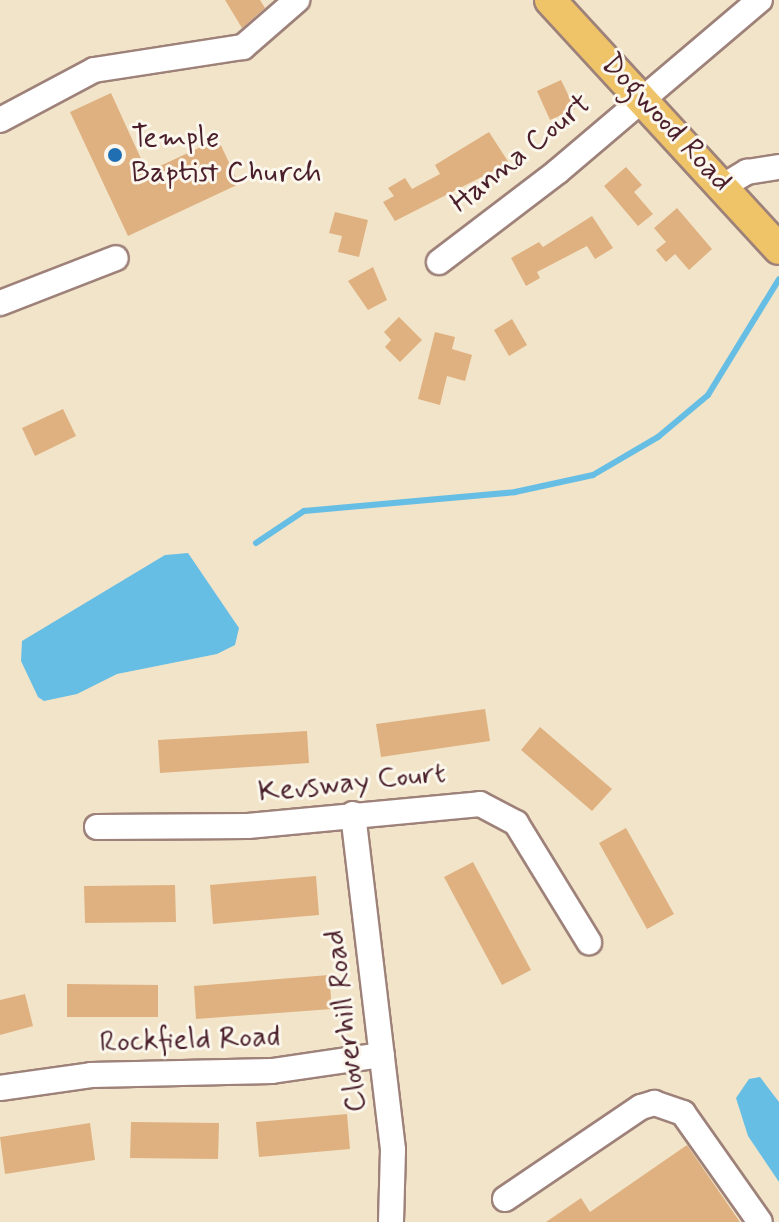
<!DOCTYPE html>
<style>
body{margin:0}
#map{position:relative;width:779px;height:1222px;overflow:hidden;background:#f2e4c9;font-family:Mynerve,sans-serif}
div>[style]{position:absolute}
.water>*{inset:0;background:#67bee4}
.stream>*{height:6px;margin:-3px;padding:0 3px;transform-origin:3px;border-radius:3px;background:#67bee4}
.building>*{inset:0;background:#dfb180}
.roads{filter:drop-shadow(2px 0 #9e827a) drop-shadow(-2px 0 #9e827a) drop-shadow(0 2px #9e827a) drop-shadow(0 -2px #9e827a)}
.minor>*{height:24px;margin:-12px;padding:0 12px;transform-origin:12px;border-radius:12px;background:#fff}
.major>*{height:30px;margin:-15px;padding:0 15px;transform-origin:15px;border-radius:15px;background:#efc469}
.dots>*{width:22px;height:22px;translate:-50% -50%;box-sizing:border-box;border:4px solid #fbf7ec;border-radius:50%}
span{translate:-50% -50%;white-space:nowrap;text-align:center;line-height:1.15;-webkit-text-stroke:6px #fbf7ec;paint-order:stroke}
.street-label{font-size:30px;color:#4a1f2b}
.poi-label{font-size:30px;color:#4a1f2b}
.left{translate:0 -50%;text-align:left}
</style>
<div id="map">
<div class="water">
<i style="clip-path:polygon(188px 553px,239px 628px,235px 645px,217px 654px,117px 674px,77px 694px,44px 701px,38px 697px,21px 661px,22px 641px,165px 555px)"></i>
<i style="clip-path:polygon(760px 1077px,779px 1102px,779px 1182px,748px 1136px,736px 1098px,749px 1079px)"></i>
</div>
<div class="stream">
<i style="left:256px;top:543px;width:58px;rotate:-33.7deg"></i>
<i style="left:304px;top:511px;width:212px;rotate:-5.1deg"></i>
<i style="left:515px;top:492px;width:80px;rotate:-12.3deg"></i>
<i style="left:593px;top:475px;width:75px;rotate:-30.3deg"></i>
<i style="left:658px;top:437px;width:65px;rotate:-40deg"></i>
<i style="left:708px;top:395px;width:136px;rotate:-58.5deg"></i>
</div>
<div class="building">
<i style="clip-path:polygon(225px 0,260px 0,265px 8px,242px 28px)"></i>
<i style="clip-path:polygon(561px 80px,575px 109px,550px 120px,537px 91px)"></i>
<i style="clip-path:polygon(111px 93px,147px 172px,218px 139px,239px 184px,128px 236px,70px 112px)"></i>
<i style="clip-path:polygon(489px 132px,509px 163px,395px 221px,383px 202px,394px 196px,388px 188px,405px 178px,412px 189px,440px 174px,435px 165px)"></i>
<i style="clip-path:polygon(626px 167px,642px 185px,634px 192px,653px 214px,638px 226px,604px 186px)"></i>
<i style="clip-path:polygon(677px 208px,712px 249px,689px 270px,675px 254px,666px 262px,656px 250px,666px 242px,654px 228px)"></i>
<i style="clip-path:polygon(335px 212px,368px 220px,359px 257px,338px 252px,342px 236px,329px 233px)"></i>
<i style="clip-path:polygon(592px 216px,613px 248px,595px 259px,587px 246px,537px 272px,540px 278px,526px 286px,511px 258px,539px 242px,543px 247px)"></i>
<i style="clip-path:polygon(373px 267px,387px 300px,368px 310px,348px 281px)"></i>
<i style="clip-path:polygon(399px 317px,422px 340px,400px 362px,385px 347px,391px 340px,384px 332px)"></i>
<i style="clip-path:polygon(512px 319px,527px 345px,509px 356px,494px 330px)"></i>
<i style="clip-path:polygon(435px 332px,455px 337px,452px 349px,472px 355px,465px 381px,447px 376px,440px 405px,418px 399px)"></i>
<i style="clip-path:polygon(63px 409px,76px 436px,35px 456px,22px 428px)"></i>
<i style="clip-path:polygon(485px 709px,490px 741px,381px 757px,376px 724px)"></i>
<i style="clip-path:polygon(540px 727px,612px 789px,592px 811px,521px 750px)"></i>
<i style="clip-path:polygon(307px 731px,309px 763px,160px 773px,158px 740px)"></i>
<i style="clip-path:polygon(626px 828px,674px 914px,647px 929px,599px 843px)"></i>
<i style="clip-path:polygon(473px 862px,531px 970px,502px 985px,444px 877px)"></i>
<i style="clip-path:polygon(316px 876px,319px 915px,213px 924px,210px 885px)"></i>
<i style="clip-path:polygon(175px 885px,176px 922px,85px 923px,84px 886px)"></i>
<i style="clip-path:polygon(329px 975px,332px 1009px,196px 1019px,194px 986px)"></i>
<i style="clip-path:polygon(67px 984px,158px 985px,158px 1017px,67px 1017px)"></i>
<i style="clip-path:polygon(25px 994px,33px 1026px,0 1035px,0 1000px)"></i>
<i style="clip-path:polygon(347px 1114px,350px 1149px,259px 1157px,256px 1122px)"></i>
<i style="clip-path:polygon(131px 1122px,219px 1123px,218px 1159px,130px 1158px)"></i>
<i style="clip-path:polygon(90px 1123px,95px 1160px,5px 1174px,0 1137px)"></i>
<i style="clip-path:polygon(687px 1145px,740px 1222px,546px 1222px,581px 1198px,590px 1212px)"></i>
</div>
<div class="roads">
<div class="minor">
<i style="left:0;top:120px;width:106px;rotate:-28deg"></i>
<i style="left:94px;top:70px;width:151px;rotate:-8.8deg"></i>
<i style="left:243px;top:47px;width:72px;rotate:-41deg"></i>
<i style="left:725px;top:185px;width:26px;rotate:-31deg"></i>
<i style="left:747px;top:172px;width:32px;rotate:-9deg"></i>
<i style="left:439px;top:262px;width:148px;rotate:-37.3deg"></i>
<i style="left:557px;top:172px;width:266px;rotate:-40.3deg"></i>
<i style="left:0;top:303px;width:124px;rotate:-21.2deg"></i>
<i style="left:353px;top:814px;width:338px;rotate:83.2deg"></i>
<i style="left:393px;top:1150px;width:72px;rotate:91.6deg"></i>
<i style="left:97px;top:827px;width:151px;rotate:-0.4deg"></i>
<i style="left:248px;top:826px;width:233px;rotate:-5.4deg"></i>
<i style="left:480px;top:804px;width:41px;rotate:27.8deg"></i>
<i style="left:516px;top:823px;width:140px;rotate:58.5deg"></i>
<i style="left:0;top:1088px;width:92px;rotate:-8.1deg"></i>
<i style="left:91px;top:1075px;width:181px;rotate:-1.3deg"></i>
<i style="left:272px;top:1071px;width:111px;rotate:-8.3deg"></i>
<i style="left:505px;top:1199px;width:164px;rotate:-34.1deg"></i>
<i style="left:641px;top:1107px;width:14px;rotate:-17deg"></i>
<i style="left:654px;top:1103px;width:31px;rotate:19deg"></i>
<i style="left:683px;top:1113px;width:133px;rotate:54.8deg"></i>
</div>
<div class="major">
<i style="left:550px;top:0;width:338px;rotate:47.4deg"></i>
</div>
</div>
<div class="dots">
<i style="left:115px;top:155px;background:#1f6fb2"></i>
</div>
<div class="street-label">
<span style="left:666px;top:123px;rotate:47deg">Dogwood Road</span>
<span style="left:521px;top:154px;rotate:-39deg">Hanna Court</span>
<span style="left:352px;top:783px;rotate:-6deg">Kevsway Court</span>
<span style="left:346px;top:1021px;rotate:-97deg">Cloverhill Road</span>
<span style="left:190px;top:1040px;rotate:-2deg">Rockfield Road</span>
</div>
<div class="poi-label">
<span class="left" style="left:131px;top:155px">Temple<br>Baptist Church</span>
</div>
</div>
